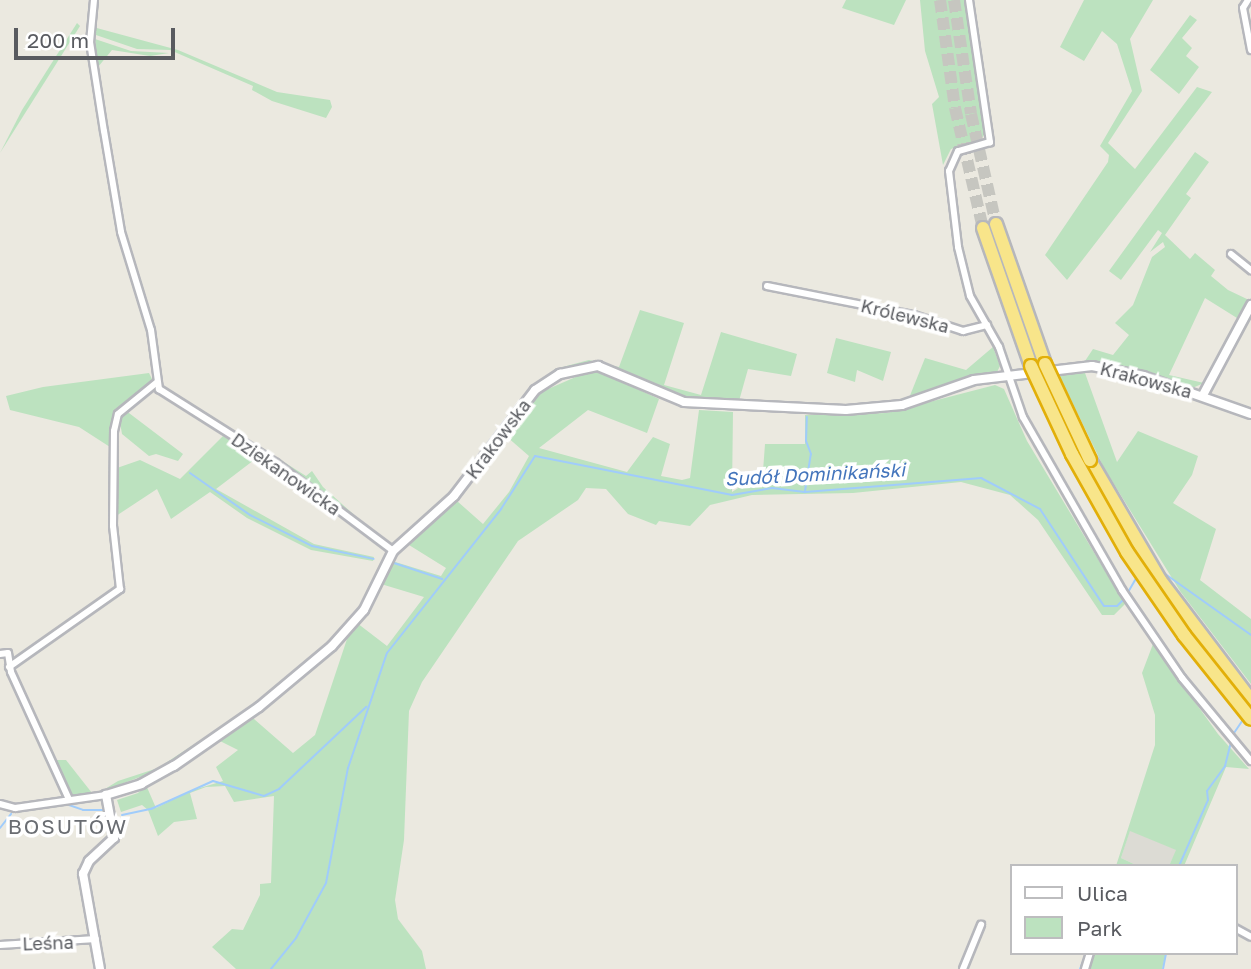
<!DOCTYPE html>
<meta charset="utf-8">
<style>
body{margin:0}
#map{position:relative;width:1251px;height:969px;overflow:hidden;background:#ebe9e0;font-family:"Golos Text",sans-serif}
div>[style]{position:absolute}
.industrial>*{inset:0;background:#dcdbd4}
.green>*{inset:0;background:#bce2bf}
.stream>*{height:2px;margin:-1px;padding:0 1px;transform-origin:1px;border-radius:1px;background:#a0ccfb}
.motorway-tunnel>*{height:12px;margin-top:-6px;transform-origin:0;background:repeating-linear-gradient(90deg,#c6c6c0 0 12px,transparent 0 18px)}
.roads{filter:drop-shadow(2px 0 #b6b7bc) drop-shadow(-2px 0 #b6b7bc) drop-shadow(0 2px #b6b7bc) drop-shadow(0 -2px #b6b7bc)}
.minor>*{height:6px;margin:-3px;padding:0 3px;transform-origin:3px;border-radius:3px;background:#fff}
.tertiary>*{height:8px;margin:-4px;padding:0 4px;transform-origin:4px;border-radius:4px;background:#fff}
.motorway>*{height:12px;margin:-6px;padding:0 6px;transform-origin:6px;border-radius:6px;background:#f8e58a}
.bridges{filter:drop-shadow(2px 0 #e2af09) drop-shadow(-2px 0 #e2af09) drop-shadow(0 2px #e2af09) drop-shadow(0 -2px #e2af09)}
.motorway-bridge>*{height:12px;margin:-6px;padding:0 6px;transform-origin:6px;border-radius:6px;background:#f8e58a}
span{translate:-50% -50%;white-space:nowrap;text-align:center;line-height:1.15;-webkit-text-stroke:7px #fff;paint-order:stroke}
.street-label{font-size:18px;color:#595b60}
.water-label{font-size:19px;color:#4475bc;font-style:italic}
.quarter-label{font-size:21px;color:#6a6d72;letter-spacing:2px}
.legend{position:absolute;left:1010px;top:864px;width:228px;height:91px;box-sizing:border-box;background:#fff;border:2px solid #bdbdbf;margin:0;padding:9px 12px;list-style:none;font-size:21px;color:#595b60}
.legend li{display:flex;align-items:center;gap:14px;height:35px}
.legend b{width:35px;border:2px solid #bdbdbf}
.scale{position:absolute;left:14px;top:28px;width:161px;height:32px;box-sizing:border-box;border:4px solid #595b60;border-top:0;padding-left:9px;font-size:21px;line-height:24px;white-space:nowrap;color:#595b60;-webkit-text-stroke:5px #fff;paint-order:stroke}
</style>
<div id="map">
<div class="industrial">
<i style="clip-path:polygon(1130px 830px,1177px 850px,1169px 866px,1138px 866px,1121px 858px)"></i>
</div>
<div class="green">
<i style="clip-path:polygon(846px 0,906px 0,894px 25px,842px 8px)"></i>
<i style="clip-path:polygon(920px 0,964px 0,985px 133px,982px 138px,951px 149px,943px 165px,932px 104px,939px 97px,925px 51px)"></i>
<i style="clip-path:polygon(1084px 0,1153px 0,1130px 39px,1142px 91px,1108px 143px,1135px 169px,1197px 87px,1212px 92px,1067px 280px,1045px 255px,1108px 162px,1109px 155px,1100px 146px,1132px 91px,1117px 44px,1102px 31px,1084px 61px,1060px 47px)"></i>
<i style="clip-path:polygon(1190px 15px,1197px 20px,1182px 38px,1192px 48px,1186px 56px,1199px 67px,1179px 94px,1150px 70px)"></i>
<i style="clip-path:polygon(77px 23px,80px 26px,0 153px,22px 110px)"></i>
<i style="clip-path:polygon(93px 27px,178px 50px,277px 92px,330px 100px,332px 107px,326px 118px,272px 101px,252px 90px,253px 86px,170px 50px,137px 49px,93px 34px)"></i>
<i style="clip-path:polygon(95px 39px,131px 51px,169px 53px,150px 56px,112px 50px,98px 67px)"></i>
<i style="clip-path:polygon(1195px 152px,1209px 162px,1186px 194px,1191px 198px,1165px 235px,1190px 259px,1195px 253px,1215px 270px,1211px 276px,1228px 290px,1249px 300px,1237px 318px,1205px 298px,1169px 375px,1204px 383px,1190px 389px,1136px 371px,1085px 361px,1093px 349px,1113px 355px,1129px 335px,1115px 323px,1133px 305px,1152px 257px,1165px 247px,1163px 242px,1150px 252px,1162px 233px,1158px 230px,1121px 280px,1109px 271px)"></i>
<i style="clip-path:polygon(640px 310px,684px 323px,664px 385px,701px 395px,721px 332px,797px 354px,791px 376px,748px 369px,739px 401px,818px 403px,841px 409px,681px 398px,595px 364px,576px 366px,549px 378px,524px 397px,555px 369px,589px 360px,619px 367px)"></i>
<i style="clip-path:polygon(836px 338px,891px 352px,883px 381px,857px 370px,855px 382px,827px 373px)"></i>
<i style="clip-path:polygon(993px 347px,1000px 366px,997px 372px,957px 381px,902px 403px,851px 408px,909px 398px,925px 358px,966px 370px)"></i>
<i style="clip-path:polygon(587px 372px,603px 373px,659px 399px,647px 433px,588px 410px,539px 448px,627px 472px,653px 437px,670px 444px,661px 476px,682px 480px,690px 478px,699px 410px,733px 412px,732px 492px,746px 483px,743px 473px,763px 471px,765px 444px,805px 444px,805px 415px,887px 413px,995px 385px,1004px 389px,1027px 441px,1125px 604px,1114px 615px,1102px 615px,1038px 520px,1010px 495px,961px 482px,853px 493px,752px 495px,710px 505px,690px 526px,659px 521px,656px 525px,628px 514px,606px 489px,586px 488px,578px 500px,518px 541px,422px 682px,409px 711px,404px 840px,395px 900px,398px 919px,422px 951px,426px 969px,236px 969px,212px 947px,232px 929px,243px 930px,260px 895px,260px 884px,271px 883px,274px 796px,234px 802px,225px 786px,206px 787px,190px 793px,197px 819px,174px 822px,158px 836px,148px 810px,142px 805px,121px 812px,117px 800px,138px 793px,146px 785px,156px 808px,190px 791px,223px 781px,216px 767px,238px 750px,220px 741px,253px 718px,293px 753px,315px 735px,348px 636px,357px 623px,387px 646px,424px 597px,381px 584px,388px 566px,392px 561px,441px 576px,446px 568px,409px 545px,457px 501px,483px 524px,509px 492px,529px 456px,507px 437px,484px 465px,539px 393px)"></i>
<i style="clip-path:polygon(149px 373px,152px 379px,148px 385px,116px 416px,110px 447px,79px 427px,10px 410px,6px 396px,43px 387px)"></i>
<i style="clip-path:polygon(1085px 373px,1117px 462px,1138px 431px,1198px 456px,1192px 475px,1173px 503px,1216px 529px,1200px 580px,1251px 619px,1251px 684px,1180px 591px,1104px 468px,1059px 375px)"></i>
<i style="clip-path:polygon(161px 384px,306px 476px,312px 471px,323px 487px,371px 530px,160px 387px)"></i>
<i style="clip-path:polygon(125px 410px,183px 454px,178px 461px,156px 454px,149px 456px,122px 434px,119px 417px)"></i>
<i style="clip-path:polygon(223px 436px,258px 457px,216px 489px,314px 544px,374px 557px,373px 561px,311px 550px,247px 518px,210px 492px,171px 519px,157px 489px,116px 516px,117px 468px,140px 460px,180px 479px)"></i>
<i style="clip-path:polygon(1153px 644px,1218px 734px,1249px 769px,1226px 767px,1184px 866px,1169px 866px,1176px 850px,1130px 831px,1121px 858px,1138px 866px,1116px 866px,1155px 745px,1155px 715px,1142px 673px)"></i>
<i style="clip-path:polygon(254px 705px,156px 771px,100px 792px,118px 781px,158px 768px)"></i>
<i style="clip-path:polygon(54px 760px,66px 760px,92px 793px,70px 796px)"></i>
<i style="clip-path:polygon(1093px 953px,1166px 953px,1162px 969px,1087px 969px)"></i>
</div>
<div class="stream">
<i style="left:190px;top:473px;width:73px;rotate:35deg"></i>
<i style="left:250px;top:515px;width:69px;rotate:26.6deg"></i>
<i style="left:312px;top:546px;width:63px;rotate:11.8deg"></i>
<i style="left:805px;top:491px;width:37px;rotate:-81deg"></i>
<i style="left:811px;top:454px;width:14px;rotate:-111deg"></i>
<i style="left:806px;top:441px;width:24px;rotate:-88deg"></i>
<i style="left:391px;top:562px;width:54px;rotate:18.4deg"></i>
<i style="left:1161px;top:571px;width:110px;rotate:35.4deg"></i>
<i style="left:1127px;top:594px;width:22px;rotate:-60deg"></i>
<i style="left:1232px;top:736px;width:22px;rotate:-56deg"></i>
<i style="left:66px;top:804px;width:18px;rotate:19deg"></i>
<i style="left:83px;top:810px;width:21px"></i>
<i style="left:122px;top:815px;width:30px;rotate:-12deg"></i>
<i style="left:151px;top:809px;width:68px;rotate:-24.3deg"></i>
<i style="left:213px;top:781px;width:53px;rotate:16.4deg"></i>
<i style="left:264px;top:796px;width:17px;rotate:-25deg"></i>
<i style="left:279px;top:789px;width:120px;rotate:-43.3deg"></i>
<i style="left:0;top:828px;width:18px;rotate:-52deg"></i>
<i style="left:1179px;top:866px;width:72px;rotate:-66.3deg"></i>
<i style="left:1208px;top:800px;width:9px;rotate:-96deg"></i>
<i style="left:1207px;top:791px;width:31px;rotate:-54deg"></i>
<i style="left:1225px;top:766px;width:25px;rotate:-76deg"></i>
<i style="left:271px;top:969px;width:40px;rotate:-51deg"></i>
<i style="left:296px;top:938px;width:63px;rotate:-61.4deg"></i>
<i style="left:326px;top:883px;width:117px;rotate:-79.2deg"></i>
<i style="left:348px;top:768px;width:121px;rotate:-71.3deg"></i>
<i style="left:387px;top:653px;width:184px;rotate:-51.6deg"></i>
<i style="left:501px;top:509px;width:63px;rotate:-57.3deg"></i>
<i style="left:535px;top:456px;width:201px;rotate:11.2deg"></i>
<i style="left:732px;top:495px;width:41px;rotate:-9.9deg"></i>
<i style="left:772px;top:488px;width:33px;rotate:7deg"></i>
<i style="left:805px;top:492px;width:177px;rotate:-4.5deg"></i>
<i style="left:981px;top:478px;width:67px;rotate:27.7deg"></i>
<i style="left:1040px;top:509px;width:116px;rotate:56.6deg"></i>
<i style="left:1104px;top:606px;width:13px"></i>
<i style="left:1117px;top:606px;width:10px;rotate:-45deg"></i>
<i style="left:1080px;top:969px;width:17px;rotate:-69deg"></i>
<i style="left:1163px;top:969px;width:16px;rotate:-79deg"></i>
</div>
<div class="motorway-tunnel">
<i style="left:940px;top:0;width:109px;rotate:82.1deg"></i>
<i style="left:955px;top:108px;width:123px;rotate:76.9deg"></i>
<i style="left:954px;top:0;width:115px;rotate:81.5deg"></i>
<i style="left:971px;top:114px;width:113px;rotate:77.2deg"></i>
</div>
<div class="roads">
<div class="minor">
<i style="left:94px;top:0;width:42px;rotate:95.4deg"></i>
<i style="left:90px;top:42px;width:90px;rotate:81.1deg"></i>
<i style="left:104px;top:131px;width:102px;rotate:80.4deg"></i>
<i style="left:121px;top:232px;width:102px;rotate:73deg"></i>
<i style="left:151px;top:330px;width:60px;rotate:82.3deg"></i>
<i style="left:159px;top:389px;width:138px;rotate:32.3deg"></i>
<i style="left:276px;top:463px;width:146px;rotate:36.9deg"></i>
<i style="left:969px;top:0;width:144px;rotate:81.6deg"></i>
<i style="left:990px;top:142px;width:33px;rotate:164deg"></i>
<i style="left:958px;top:151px;width:22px;rotate:114deg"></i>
<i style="left:949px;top:171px;width:77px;rotate:83.2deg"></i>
<i style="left:958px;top:247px;width:50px;rotate:76.2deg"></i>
<i style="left:970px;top:296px;width:59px;rotate:60.4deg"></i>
<i style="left:999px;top:347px;width:74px;rotate:71.1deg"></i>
<i style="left:1023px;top:417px;width:199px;rotate:60.2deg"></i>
<i style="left:1122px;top:590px;width:107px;rotate:55.7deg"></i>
<i style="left:1182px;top:678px;width:108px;rotate:50.3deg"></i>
<i style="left:1248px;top:0;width:9px;rotate:122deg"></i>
<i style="left:1243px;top:8px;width:43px;rotate:79.2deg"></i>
<i style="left:1231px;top:254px;width:26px;rotate:39deg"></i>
<i style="left:767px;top:286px;width:150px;rotate:11.2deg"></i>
<i style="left:914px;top:315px;width:52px;rotate:18.1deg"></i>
<i style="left:963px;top:331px;width:25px;rotate:-14deg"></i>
<i style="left:0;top:654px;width:8px;rotate:-7deg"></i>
<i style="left:8px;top:653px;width:19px;rotate:81deg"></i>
<i style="left:11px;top:672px;width:140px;rotate:65.5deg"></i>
<i style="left:9px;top:667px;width:136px;rotate:-35.1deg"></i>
<i style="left:120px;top:589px;width:63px;rotate:-96.3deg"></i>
<i style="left:113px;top:526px;width:95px;rotate:-89.4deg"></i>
<i style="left:114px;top:431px;width:17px;rotate:-77deg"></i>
<i style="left:118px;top:414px;width:49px;rotate:-39.2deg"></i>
<i style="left:0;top:804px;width:16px;rotate:15deg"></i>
<i style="left:15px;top:808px;width:92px;rotate:-8.1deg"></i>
<i style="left:1235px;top:928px;width:18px;rotate:29deg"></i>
<i style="left:0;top:945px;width:96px;rotate:-3.6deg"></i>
<i style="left:963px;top:969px;width:48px;rotate:-67.8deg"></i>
<i style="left:1085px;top:969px;width:17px;rotate:-73deg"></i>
</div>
<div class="tertiary">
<i style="left:1203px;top:395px;width:102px;rotate:-61.9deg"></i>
<i style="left:100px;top:969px;width:97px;rotate:-100.1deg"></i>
<i style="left:83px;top:874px;width:14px;rotate:-65deg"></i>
<i style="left:89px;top:861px;width:34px;rotate:-43deg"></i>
<i style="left:114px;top:838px;width:44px;rotate:-100.5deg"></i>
<i style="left:106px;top:795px;width:37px;rotate:-17deg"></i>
<i style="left:141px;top:784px;width:38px;rotate:-29deg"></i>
<i style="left:174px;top:766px;width:103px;rotate:-34.8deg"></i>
<i style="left:259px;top:707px;width:95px;rotate:-39.9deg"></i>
<i style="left:332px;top:646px;width:48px;rotate:-48.4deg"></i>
<i style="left:364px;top:610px;width:66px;rotate:-63.8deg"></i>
<i style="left:393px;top:551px;width:82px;rotate:-42deg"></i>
<i style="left:454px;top:496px;width:133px;rotate:-52.6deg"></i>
<i style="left:535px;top:390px;width:30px;rotate:-33deg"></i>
<i style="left:560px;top:374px;width:39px;rotate:-12deg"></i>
<i style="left:598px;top:366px;width:93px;rotate:22.7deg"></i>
<i style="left:684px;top:402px;width:162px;rotate:2.8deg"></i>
<i style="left:846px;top:410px;width:56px;rotate:-5.1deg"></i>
<i style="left:902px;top:405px;width:76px;rotate:-19.1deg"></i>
<i style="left:974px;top:380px;width:119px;rotate:-6.8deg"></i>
<i style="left:1092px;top:366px;width:52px;rotate:11.1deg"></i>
<i style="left:1143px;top:376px;width:114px;rotate:19.4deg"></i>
</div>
<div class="motorway">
<i style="left:996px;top:224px;width:148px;rotate:70.7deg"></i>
<i style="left:983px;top:228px;width:146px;rotate:70.8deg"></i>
<i style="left:1090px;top:460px;width:139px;rotate:59.7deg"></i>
<i style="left:1160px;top:580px;width:151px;rotate:52.8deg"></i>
</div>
</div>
<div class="bridges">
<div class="motorway-bridge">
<i style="left:1045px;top:364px;width:106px;rotate:64.9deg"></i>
<i style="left:1031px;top:366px;width:97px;rotate:65deg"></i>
<i style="left:1072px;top:454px;width:112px;rotate:60.7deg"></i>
<i style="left:1127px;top:552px;width:101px;rotate:55.5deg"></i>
<i style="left:1184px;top:635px;width:107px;rotate:51.4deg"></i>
</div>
</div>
<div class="street-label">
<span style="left:905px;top:316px;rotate:14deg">Królewska</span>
<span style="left:1146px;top:380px;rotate:15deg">Krakowska</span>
<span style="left:498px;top:439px;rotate:-53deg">Krakowska</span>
<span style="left:286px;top:474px;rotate:35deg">Dziekanowicka</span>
<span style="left:48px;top:943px;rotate:-2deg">Leśna</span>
</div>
<div class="water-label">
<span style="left:815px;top:474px;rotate:-3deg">Sudół Dominikański</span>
</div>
<div class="quarter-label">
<span style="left:68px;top:826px">BOSUTÓW</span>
</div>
<ul class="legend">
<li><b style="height:9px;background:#fff"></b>Ulica</li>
<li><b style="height:19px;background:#bce2bf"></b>Park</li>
</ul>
<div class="scale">200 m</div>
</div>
